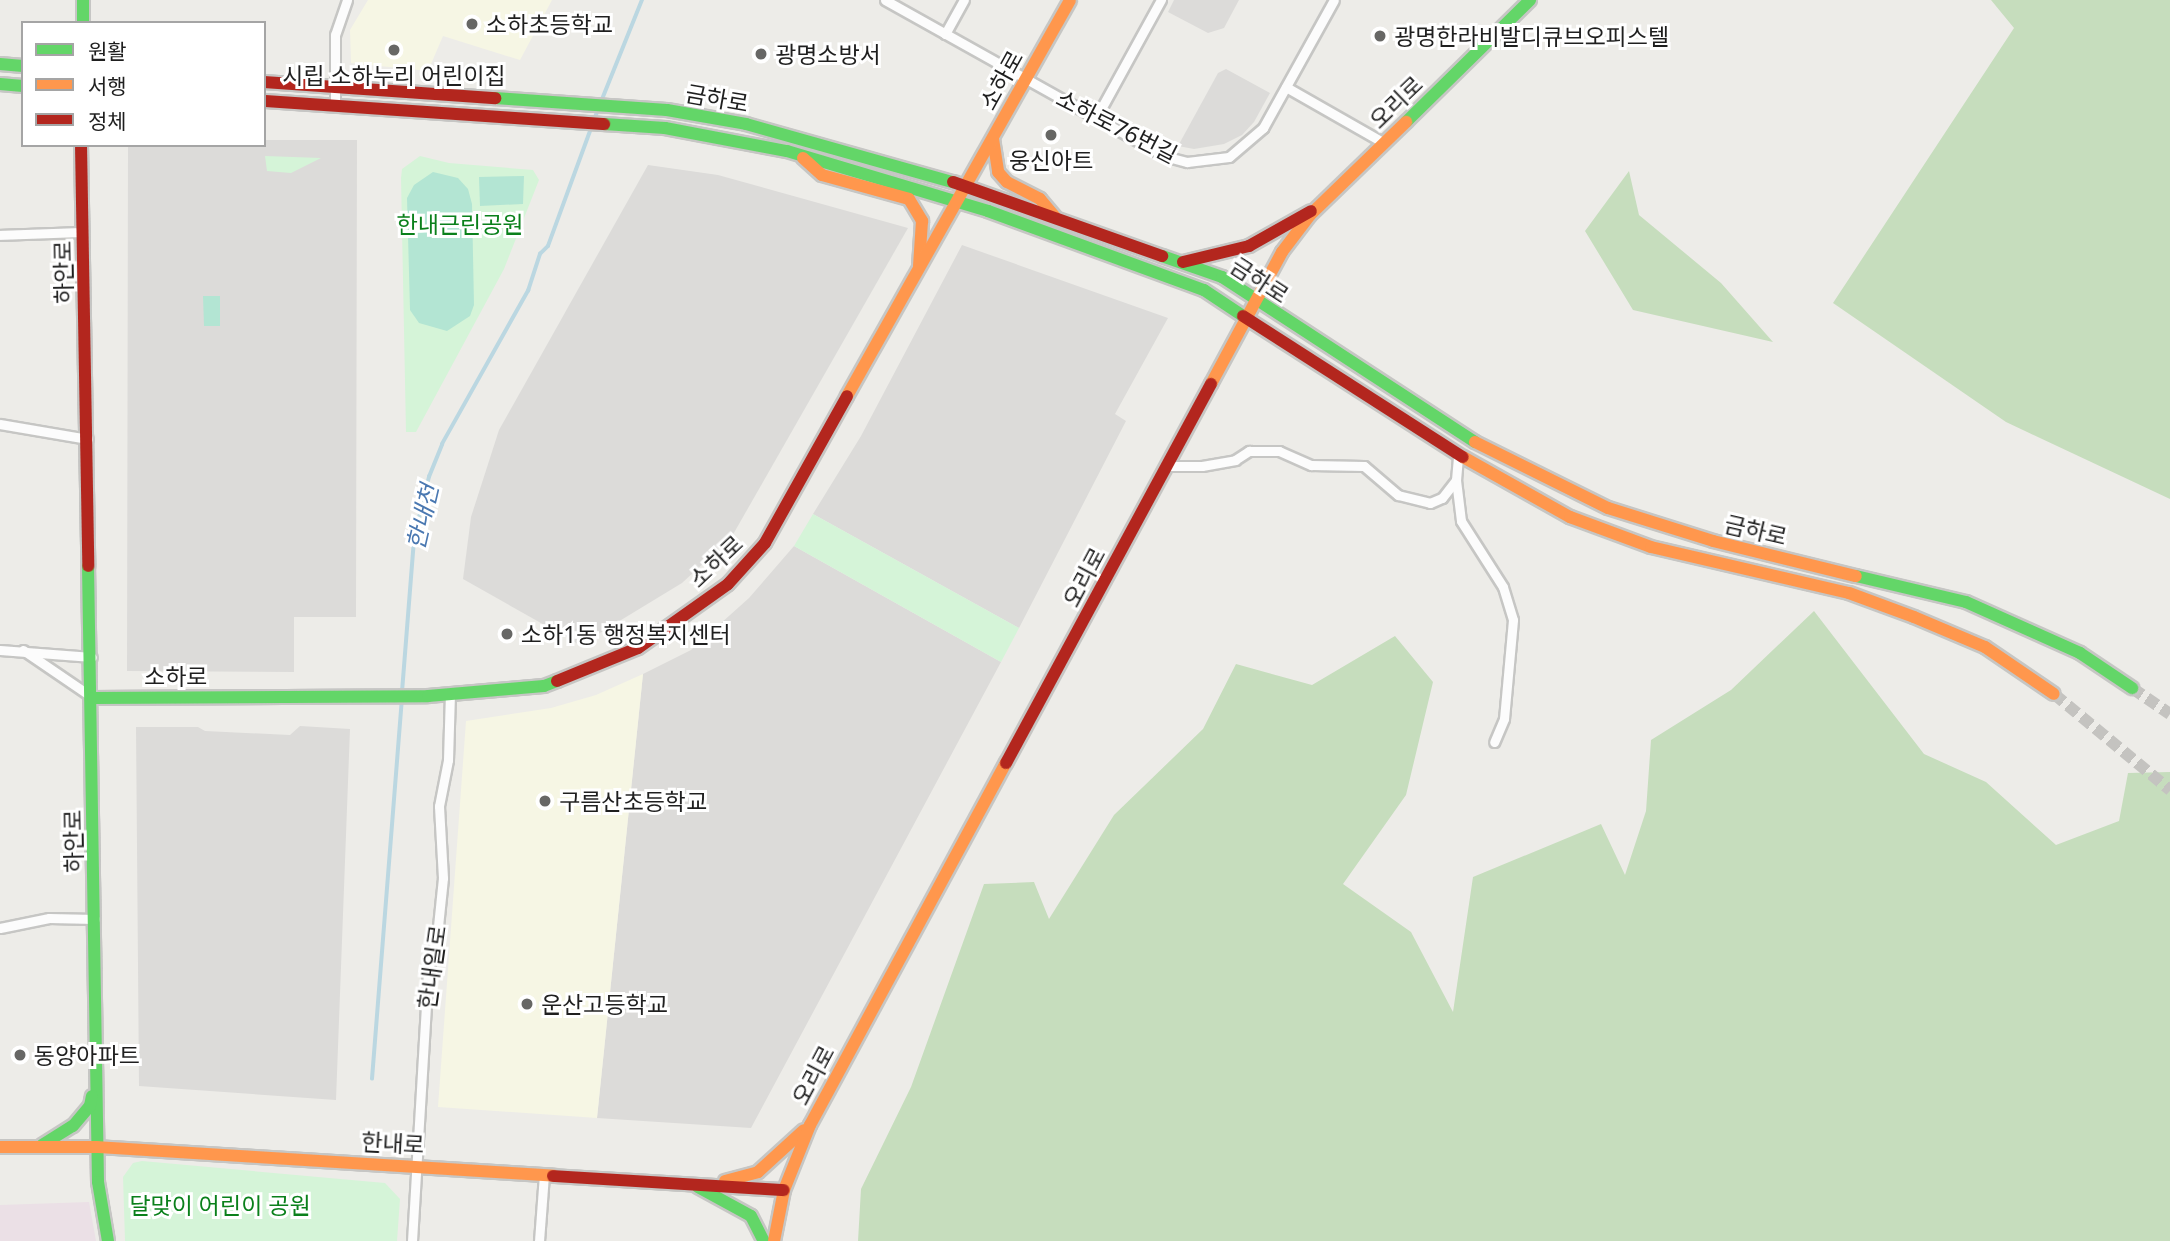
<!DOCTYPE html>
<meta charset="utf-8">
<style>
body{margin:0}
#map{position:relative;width:2170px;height:1241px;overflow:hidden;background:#edece8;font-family:"Noto Sans","Noto Sans KR",sans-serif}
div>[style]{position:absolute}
.residential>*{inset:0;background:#dcdbd9}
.industrial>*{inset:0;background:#ebe0e6}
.education>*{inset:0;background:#f6f6e4}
.forest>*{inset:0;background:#c6ddbd}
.park>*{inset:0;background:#d5f4d8}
.pitch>*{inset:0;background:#b3e5d3}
.stream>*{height:3.5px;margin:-1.75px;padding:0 1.75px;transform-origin:1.75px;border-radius:1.75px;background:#bbd7e1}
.secondary-tunnel>*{height:12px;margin-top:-6px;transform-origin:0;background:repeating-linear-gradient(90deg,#c4c3c0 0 12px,transparent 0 18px)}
.roads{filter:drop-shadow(2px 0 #c6c6c4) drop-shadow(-2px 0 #c6c6c4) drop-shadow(0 2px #c6c6c4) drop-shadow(0 -2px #c6c6c4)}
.street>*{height:9px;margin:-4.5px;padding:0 4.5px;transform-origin:4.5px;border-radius:4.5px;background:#fcfcfc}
.fast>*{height:12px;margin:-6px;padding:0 6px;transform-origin:6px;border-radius:6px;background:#63d668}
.slow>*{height:12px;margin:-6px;padding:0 6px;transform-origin:6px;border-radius:6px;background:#ff974d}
.jam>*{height:12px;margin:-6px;padding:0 6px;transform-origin:6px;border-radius:6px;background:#b3261e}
.dots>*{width:19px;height:19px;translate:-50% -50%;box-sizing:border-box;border:4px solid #fff;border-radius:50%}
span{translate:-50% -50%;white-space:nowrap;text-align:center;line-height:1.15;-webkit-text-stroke:6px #fff;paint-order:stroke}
.poi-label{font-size:23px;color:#1f1f1f}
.left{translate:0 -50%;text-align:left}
.street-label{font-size:23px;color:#1f1f1f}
.park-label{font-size:23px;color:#0a801b}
.water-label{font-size:24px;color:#4a78b1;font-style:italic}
.legend{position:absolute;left:21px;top:21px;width:245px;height:126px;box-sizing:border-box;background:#fff;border:2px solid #a5a5a5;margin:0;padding:9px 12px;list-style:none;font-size:21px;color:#1f1f1f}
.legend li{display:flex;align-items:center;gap:14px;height:35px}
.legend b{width:35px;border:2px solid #a5a5a5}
</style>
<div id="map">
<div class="residential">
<i style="clip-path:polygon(1174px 0,1239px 0,1224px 28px,1208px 33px,1168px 12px)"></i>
<i style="clip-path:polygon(1226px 69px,1270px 93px,1254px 122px,1242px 135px,1224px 144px,1194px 149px,1178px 146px,1218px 73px)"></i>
<i style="clip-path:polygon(264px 140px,357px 140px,356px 617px,294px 617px,294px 672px,127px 671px,128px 145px,264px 145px)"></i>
<i style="clip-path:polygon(648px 165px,718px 175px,908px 228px,731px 538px,682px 583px,580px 645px,463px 579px,471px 517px,499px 430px)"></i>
<i style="clip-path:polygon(962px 245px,1168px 318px,1115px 414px,1126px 421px,1019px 628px,813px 514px,861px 436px)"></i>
<i style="clip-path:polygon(794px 546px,1001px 662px,751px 1128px,597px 1118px,643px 674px,691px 650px,749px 598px)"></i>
<i style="clip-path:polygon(300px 726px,350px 729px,336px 1100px,139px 1086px,136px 727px,198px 727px,205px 731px,290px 735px)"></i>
</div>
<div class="industrial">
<i style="clip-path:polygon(89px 1202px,96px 1241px,0 1241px,0 1205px)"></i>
</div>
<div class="education">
<i style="clip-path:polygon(368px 0,552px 0,520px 60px,443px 36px,428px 71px,351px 63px,350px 30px)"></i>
<i style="clip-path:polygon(643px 674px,597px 1118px,438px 1107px,466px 721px,551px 708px,596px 695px)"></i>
</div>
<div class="forest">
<i style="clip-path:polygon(1991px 0,2170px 0,2170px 499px,2006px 422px,1833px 303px,2014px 28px)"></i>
<i style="clip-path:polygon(1629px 171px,1639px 215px,1721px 283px,1773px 342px,1633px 310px,1585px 231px)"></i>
<i style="clip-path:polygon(1814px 611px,1924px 754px,1986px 782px,2056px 845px,2119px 821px,2128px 773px,2170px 772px,2170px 1241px,858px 1241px,861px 1189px,911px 1087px,984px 884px,1034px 882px,1049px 919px,1114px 815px,1203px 729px,1236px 664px,1312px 685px,1395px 636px,1433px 682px,1406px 795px,1343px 884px,1411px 932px,1453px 1012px,1473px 877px,1601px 824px,1625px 875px,1646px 811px,1651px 740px,1731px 690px)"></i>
</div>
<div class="park">
<i style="clip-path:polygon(265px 156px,321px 158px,291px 173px,267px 171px)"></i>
<i style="clip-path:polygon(420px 156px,449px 163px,533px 170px,539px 180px,504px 269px,416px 432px,406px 432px,401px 178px,402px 169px)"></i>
<i style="clip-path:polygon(813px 514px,1019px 628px,1001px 662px,794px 546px)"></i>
<i style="clip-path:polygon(142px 1161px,385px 1183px,400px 1199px,397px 1241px,125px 1241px,123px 1177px,133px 1163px)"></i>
</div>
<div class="pitch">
<i style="clip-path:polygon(433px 172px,458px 178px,468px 189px,472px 204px,474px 305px,470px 316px,447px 331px,419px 323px,410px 310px,407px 198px,414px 185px)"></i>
<i style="clip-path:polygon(524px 176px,523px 204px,480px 206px,479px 177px)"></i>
<i style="clip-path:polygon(203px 296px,220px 296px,220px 326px,204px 326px)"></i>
</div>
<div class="stream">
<i style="left:601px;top:102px;width:110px;rotate:-68.1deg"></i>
<i style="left:402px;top:692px;width:154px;rotate:-85.5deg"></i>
<i style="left:414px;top:538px;width:63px;rotate:-76.2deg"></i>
<i style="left:429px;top:477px;width:35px;rotate:-68deg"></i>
<i style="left:442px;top:444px;width:176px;rotate:-60.7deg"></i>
<i style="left:528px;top:291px;width:39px;rotate:-72deg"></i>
<i style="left:540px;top:254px;width:11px;rotate:-45deg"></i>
<i style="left:548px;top:246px;width:146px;rotate:-69.9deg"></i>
<i style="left:372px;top:1079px;width:380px;rotate:-85.5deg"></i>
</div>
<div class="secondary-tunnel">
<i style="left:2132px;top:688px;width:46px;rotate:34.4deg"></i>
<i style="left:2054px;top:694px;width:151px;rotate:39.6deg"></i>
</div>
<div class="roads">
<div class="street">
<i style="left:885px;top:0;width:320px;rotate:29.2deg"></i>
<i style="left:1164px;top:156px;width:24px;rotate:15deg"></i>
<i style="left:1187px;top:162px;width:42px;rotate:-6.8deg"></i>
<i style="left:1229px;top:157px;width:45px;rotate:-40.5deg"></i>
<i style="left:1263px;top:128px;width:146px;rotate:-61deg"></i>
<i style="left:945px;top:34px;width:39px;rotate:-61deg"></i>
<i style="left:1286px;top:87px;width:113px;rotate:29.7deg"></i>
<i style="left:335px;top:105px;width:70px;rotate:-90deg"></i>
<i style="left:335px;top:35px;width:37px;rotate:-71deg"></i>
<i style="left:1096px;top:118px;width:135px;rotate:-61.2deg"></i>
<i style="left:0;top:235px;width:83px;rotate:-2.1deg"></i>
<i style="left:0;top:424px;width:89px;rotate:9.7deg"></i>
<i style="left:1167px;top:466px;width:35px"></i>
<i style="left:1202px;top:466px;width:34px;rotate:-10deg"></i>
<i style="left:1235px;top:460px;width:17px;rotate:-33deg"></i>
<i style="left:1249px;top:451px;width:30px"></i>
<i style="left:1279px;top:451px;width:35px;rotate:24deg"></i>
<i style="left:1311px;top:465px;width:53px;rotate:1.1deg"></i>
<i style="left:1364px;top:466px;width:45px;rotate:40.5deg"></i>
<i style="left:1398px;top:495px;width:33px;rotate:14deg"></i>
<i style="left:1430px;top:503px;width:13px;rotate:-23deg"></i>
<i style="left:1442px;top:498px;width:23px;rotate:-52deg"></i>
<i style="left:1456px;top:480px;width:41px;rotate:83deg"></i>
<i style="left:1461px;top:521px;width:78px;rotate:57.5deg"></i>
<i style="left:1503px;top:587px;width:34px;rotate:73deg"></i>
<i style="left:1513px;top:620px;width:99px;rotate:95.2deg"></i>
<i style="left:1504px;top:719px;width:25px;rotate:113deg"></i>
<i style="left:1456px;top:480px;width:25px;rotate:-85deg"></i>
<i style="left:0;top:650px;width:92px;rotate:4.4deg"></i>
<i style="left:23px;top:650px;width:83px;rotate:34.3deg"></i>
<i style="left:0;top:928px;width:50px;rotate:-11.5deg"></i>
<i style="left:49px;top:918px;width:46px;rotate:1.2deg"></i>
<i style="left:412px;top:1241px;width:270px;rotate:-86.6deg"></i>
<i style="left:428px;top:971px;width:36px;rotate:-76deg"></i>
<i style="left:437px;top:936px;width:58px;rotate:-84.1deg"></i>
<i style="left:443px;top:878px;width:72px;rotate:-93.2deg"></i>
<i style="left:439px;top:806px;width:47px;rotate:-78.9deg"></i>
<i style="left:448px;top:760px;width:66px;rotate:-88.3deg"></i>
<i style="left:539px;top:1241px;width:66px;rotate:-85.7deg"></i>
</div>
<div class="fast">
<i style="left:83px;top:0;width:23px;rotate:90deg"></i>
<i style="left:0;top:64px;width:23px;rotate:5deg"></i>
<i style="left:0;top:84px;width:23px;rotate:5deg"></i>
<i style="left:495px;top:98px;width:172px;rotate:4deg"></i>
<i style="left:667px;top:110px;width:80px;rotate:10deg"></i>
<i style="left:746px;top:124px;width:215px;rotate:15.7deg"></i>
<i style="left:1406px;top:122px;width:174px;rotate:-44.5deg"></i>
<i style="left:604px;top:124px;width:61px;rotate:3.8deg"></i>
<i style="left:665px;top:128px;width:124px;rotate:10.7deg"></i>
<i style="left:787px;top:151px;width:210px;rotate:16.6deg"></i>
<i style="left:988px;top:211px;width:230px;rotate:20.1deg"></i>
<i style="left:1204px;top:290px;width:47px;rotate:33.7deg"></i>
<i style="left:1162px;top:256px;width:64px;rotate:19.3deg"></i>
<i style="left:1222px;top:277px;width:302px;rotate:33.1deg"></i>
<i style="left:88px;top:566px;width:616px;rotate:89.07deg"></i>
<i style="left:98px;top:1182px;width:60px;rotate:80.4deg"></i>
<i style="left:1856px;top:576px;width:113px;rotate:13.3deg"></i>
<i style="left:1966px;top:602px;width:125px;rotate:24.1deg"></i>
<i style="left:2080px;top:653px;width:63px;rotate:33.9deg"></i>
<i style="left:93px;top:698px;width:335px;rotate:-0.3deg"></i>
<i style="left:428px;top:696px;width:116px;rotate:-4.9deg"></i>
<i style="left:544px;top:686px;width:14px;rotate:-21deg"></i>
<i style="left:42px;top:1145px;width:36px;rotate:-32deg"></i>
<i style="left:73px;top:1126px;width:26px;rotate:-50deg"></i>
<i style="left:90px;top:1106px;width:10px;rotate:-79deg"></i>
<i style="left:698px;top:1187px;width:60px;rotate:28.7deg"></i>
<i style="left:751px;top:1216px;width:28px;rotate:63deg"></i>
</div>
<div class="slow">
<i style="left:993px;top:139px;width:33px;rotate:81deg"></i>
<i style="left:998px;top:172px;width:13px;rotate:48deg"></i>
<i style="left:1007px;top:182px;width:37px;rotate:27deg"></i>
<i style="left:1040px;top:199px;width:23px;rotate:50deg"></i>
<i style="left:803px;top:158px;width:25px;rotate:42deg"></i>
<i style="left:822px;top:175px;width:90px;rotate:15.4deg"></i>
<i style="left:909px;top:199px;width:26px;rotate:59deg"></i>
<i style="left:922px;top:221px;width:45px;rotate:93.8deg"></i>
<i style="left:1211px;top:384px;width:150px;rotate:-61.7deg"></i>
<i style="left:1282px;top:252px;width:46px;rotate:-52.9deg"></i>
<i style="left:1310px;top:215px;width:134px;rotate:-44.1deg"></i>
<i style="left:847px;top:396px;width:454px;rotate:-60.6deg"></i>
<i style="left:1475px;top:442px;width:148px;rotate:26.4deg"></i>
<i style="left:1608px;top:508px;width:110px;rotate:17.4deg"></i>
<i style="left:1713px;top:541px;width:147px;rotate:13.8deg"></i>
<i style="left:1463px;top:457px;width:123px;rotate:29.3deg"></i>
<i style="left:1570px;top:517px;width:86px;rotate:20.3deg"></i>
<i style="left:1651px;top:547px;width:203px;rotate:13.1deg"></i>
<i style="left:1849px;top:593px;width:69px;rotate:20.3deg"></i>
<i style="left:1914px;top:617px;width:77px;rotate:22.9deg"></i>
<i style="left:1985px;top:647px;width:83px;rotate:34.3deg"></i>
<i style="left:0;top:1147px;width:97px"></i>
<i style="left:97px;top:1147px;width:457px;rotate:3.6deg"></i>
<i style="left:725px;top:1181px;width:34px;rotate:-15deg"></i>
<i style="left:758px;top:1172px;width:62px;rotate:-42.4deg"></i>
<i style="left:774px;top:1241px;width:52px;rotate:-78.9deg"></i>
<i style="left:784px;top:1190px;width:70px;rotate:-68.2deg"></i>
<i style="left:810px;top:1125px;width:412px;rotate:-61.6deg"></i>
</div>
<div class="jam">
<i style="left:264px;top:82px;width:232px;rotate:4deg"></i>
<i style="left:264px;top:101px;width:341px;rotate:3.9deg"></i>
<i style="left:81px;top:145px;width:421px;rotate:89deg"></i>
<i style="left:953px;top:182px;width:222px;rotate:19.5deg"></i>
<i style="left:1183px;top:262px;width:68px;rotate:-13.6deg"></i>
<i style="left:1249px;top:246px;width:71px;rotate:-29.4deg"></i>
<i style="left:1243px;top:316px;width:261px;rotate:32.7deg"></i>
<i style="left:557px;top:681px;width:87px;rotate:-22.2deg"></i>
<i style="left:638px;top:648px;width:110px;rotate:-35.4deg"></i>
<i style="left:728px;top:584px;width:55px;rotate:-47.9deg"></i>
<i style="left:765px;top:543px;width:168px;rotate:-60.8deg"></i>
<i style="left:1006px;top:763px;width:431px;rotate:-61.6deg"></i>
<i style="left:553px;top:1176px;width:231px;rotate:3.5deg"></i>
</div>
</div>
<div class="dots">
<i style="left:472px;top:24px;background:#676765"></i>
<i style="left:1380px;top:36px;background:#676765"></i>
<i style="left:394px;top:50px;background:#676765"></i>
<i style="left:761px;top:54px;background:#676765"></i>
<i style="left:1051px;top:135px;background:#676765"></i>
<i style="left:507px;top:634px;background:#676765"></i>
<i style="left:545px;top:801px;background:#676765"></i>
<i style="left:527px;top:1004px;background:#676765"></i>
<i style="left:20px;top:1055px;background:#676765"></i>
</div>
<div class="poi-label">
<span class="left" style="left:486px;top:24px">소하초등학교</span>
<span class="left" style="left:1394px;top:36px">광명한라비발디큐브오피스텔</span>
<span class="left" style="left:775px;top:54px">광명소방서</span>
<span style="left:394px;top:75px">시립 소하누리 어린이집</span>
<span style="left:1051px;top:160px">웅신아트</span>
<span class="left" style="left:521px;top:634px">소하1동 행정복지센터</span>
<span class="left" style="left:559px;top:801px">구름산초등학교</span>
<span class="left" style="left:541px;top:1004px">운산고등학교</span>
<span class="left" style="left:34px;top:1055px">동양아파트</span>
</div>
<div class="street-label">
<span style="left:1001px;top:80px;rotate:-61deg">소하로</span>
<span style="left:717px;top:98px;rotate:10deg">금하로</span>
<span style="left:1396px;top:102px;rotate:-44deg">오리로</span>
<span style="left:1117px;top:126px;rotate:27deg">소하로76번길</span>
<span style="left:63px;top:272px;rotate:-91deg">하안로</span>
<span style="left:1260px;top:280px;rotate:33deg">금하로</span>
<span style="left:1756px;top:530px;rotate:13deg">금하로</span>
<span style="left:716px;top:561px;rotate:-43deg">소하로</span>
<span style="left:1084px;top:577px;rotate:-62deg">오리로</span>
<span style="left:176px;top:676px">소하로</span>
<span style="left:73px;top:841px;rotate:-91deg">하안로</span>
<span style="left:432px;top:967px;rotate:-82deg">한내일로</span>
<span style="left:813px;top:1075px;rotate:-62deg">오리로</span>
<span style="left:393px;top:1143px;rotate:3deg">한내로</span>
</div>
<div class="park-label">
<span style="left:460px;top:224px">한내근린공원</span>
<span style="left:220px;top:1205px">달맞이 어린이 공원</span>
</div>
<div class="water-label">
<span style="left:422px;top:517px;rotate:-77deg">한내천</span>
</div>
<ul class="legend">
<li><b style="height:9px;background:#63d668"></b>원활</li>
<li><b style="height:9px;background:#ff974d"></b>서행</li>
<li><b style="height:9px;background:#b3261e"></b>정체</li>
</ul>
</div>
